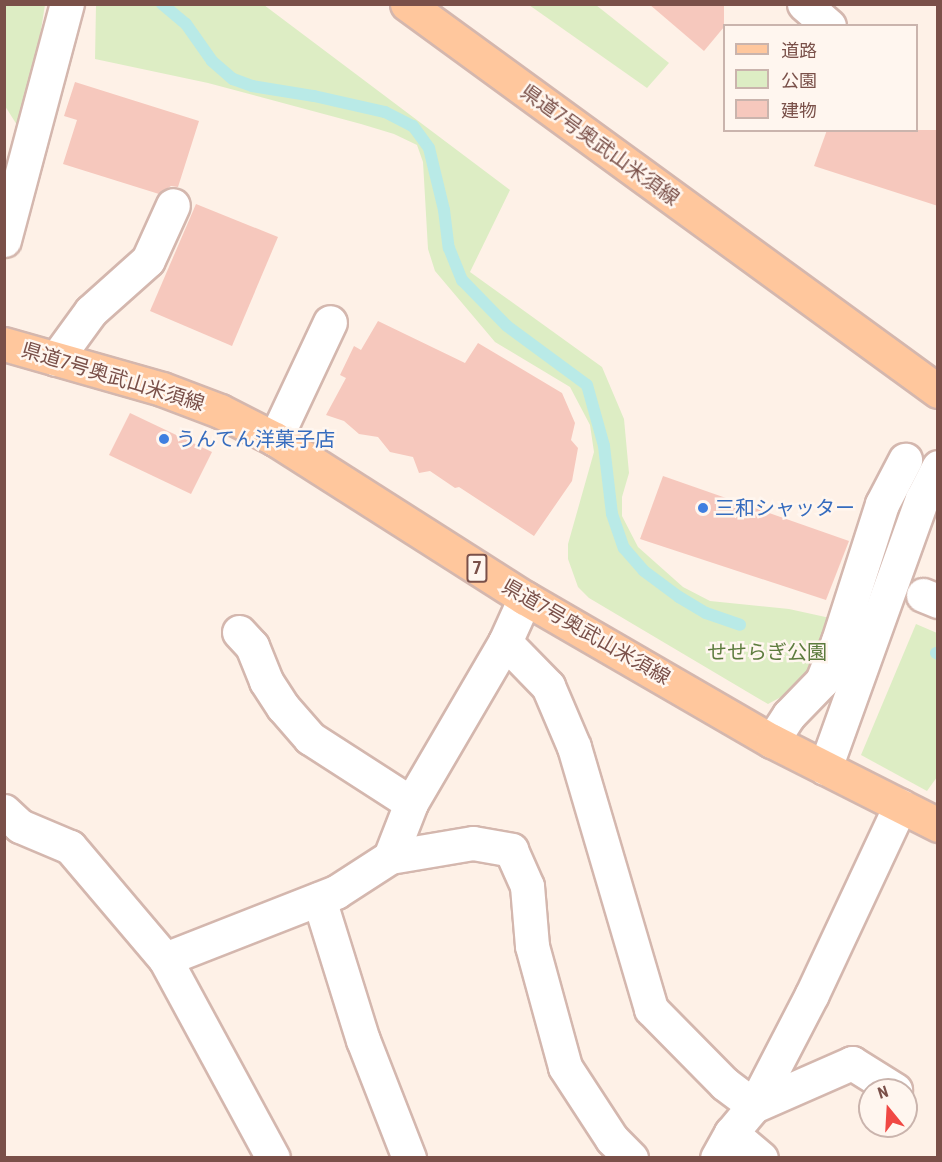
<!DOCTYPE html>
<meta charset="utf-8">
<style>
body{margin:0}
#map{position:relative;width:942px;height:1162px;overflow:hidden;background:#fef1e7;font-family:"Roboto Condensed","Noto Sans JP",sans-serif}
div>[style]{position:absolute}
.green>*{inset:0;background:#ddedc4}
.stream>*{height:12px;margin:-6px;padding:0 6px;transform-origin:6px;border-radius:6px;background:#b9eae7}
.building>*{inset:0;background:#f6c8bd}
.roads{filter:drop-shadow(2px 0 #d4b7ae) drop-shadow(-2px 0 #d4b7ae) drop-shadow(0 2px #d4b7ae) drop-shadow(0 -2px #d4b7ae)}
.minor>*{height:33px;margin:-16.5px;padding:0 16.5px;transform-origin:16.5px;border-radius:16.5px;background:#fff}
.major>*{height:33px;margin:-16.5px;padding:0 16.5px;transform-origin:16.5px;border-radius:16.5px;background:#ffc79d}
.dots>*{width:16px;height:16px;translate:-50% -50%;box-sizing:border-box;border:3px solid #fff6ef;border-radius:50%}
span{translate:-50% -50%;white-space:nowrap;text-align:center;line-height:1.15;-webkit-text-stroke:5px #fff6ef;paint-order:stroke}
.shield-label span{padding:2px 4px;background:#fff6ef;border:2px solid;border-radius:4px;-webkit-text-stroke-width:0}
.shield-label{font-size:18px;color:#7a5049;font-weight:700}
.street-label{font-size:20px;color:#7a5049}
.shop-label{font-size:20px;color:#366cbe}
.left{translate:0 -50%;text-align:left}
.park-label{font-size:20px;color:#5c7b3d}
.frame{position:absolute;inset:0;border:6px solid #7a5049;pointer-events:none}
.legend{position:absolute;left:723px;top:24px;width:195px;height:108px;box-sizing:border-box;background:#fff6ef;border:2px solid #cab4ad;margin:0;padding:8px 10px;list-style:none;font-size:18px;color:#7a5049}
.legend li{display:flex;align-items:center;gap:12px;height:30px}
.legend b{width:30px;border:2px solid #cab4ad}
.north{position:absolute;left:858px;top:1078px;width:60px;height:60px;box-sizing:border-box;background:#fff6ef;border:2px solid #cab4ad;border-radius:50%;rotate:342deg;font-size:16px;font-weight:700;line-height:24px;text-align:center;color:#7a5049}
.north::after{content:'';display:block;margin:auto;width:21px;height:27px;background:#f04844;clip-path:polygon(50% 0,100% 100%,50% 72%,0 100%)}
</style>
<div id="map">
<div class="green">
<i style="clip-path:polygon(4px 5px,45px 5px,39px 42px,17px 125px,5px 106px)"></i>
<i style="clip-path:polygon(96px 5px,264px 5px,510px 190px,470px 272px,602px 367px,624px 419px,629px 473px,622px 497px,622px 516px,638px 547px,683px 587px,710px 601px,789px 609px,830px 618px,812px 667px,794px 690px,768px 704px,589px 598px,578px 587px,568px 559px,568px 544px,594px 452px,590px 425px,570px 387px,495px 342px,435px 271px,428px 249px,423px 162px,417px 145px,394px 134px,361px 124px,208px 83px,95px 59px)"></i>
<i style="clip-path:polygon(529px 5px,596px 5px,669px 63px,647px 88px)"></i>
<i style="clip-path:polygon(916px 624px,937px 633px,937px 777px,927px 791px,861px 755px)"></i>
</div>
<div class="stream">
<i style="left:162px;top:4px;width:31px;rotate:40deg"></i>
<i style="left:186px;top:24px;width:45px;rotate:54.9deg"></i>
<i style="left:212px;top:61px;width:28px;rotate:41deg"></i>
<i style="left:233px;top:79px;width:20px;rotate:20deg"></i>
<i style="left:252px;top:86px;width:63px;rotate:9.2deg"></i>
<i style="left:314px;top:96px;width:73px;rotate:12.7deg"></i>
<i style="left:385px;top:112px;width:31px;rotate:27deg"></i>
<i style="left:413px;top:126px;width:27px;rotate:54deg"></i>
<i style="left:429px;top:148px;width:64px;rotate:76.4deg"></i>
<i style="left:444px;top:210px;width:38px;rotate:83deg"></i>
<i style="left:449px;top:248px;width:35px;rotate:68deg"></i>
<i style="left:462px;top:280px;width:64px;rotate:45.6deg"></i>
<i style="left:507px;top:326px;width:99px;rotate:36.4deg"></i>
<i style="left:587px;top:385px;width:63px;rotate:74.4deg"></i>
<i style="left:604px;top:446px;width:68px;rotate:83.3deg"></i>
<i style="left:612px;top:514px;width:36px;rotate:71deg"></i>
<i style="left:624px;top:548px;width:30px;rotate:49deg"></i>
<i style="left:644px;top:571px;width:44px;rotate:36.6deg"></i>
<i style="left:679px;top:597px;width:31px;rotate:31deg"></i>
<i style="left:706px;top:613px;width:36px;rotate:19deg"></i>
<i style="left:936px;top:653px;width:2px;rotate:27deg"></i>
</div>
<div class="building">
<i style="clip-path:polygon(649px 4px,724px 4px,724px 27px,704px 51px)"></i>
<i style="clip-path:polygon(75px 82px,199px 121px,178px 187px,171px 186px,159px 194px,63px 164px,77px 120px,64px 116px)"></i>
<i style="clip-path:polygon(827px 130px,938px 130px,938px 206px,814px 166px)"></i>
<i style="clip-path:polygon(196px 204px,278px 237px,232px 346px,150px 311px)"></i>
<i style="clip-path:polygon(378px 321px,465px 363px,478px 343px,562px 393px,575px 423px,571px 440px,578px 448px,572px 481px,534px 536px,459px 487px,455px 488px,430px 471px,419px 473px,413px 457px,390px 452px,378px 437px,359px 434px,344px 421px,326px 415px,346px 378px,340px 375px,354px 346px,361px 350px)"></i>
<i style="clip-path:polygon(130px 413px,212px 452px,191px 494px,109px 455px)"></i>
<i style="clip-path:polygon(663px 476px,849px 541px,826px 600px,640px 539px)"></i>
</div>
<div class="roads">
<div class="minor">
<i style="left:804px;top:4px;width:33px;rotate:41deg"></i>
<i style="left:4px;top:240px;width:244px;rotate:-75.1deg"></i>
<i style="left:56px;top:359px;width:59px;rotate:-53.9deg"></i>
<i style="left:91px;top:311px;width:76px;rotate:-41.8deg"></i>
<i style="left:148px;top:260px;width:60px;rotate:-65.6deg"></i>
<i style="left:275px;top:439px;width:129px;rotate:-64.8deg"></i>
<i style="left:923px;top:595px;width:16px;rotate:22deg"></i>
<i style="left:239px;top:632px;width:19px;rotate:47deg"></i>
<i style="left:252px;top:646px;width:38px;rotate:68deg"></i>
<i style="left:266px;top:681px;width:31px;rotate:57deg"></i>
<i style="left:283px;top:707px;width:41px;rotate:48.9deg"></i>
<i style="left:310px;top:738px;width:120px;rotate:32.8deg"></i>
<i style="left:505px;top:642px;width:62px;rotate:45.7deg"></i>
<i style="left:548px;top:686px;width:66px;rotate:66.9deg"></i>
<i style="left:574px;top:747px;width:273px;rotate:73.6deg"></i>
<i style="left:651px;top:1009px;width:105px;rotate:45.4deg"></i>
<i style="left:725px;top:1084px;width:36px;rotate:37deg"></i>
<i style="left:754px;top:1106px;width:107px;rotate:-23.7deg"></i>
<i style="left:852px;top:1063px;width:51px;rotate:32.1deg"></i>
<i style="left:772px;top:741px;width:31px;rotate:-57deg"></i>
<i style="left:789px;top:715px;width:47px;rotate:-45.9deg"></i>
<i style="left:822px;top:681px;width:43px;rotate:-68.2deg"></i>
<i style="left:838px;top:641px;width:144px;rotate:-72.2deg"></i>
<i style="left:882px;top:504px;width:50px;rotate:-62.4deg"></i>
<i style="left:825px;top:768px;width:286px;rotate:-70.2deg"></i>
<i style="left:922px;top:499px;width:36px;rotate:-63deg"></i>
<i style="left:4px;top:811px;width:22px;rotate:43deg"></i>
<i style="left:20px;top:826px;width:54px;rotate:22.8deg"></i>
<i style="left:70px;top:847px;width:147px;rotate:49.7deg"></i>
<i style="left:165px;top:959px;width:226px;rotate:61.5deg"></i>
<i style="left:390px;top:857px;width:58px;rotate:-68.7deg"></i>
<i style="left:411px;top:803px;width:186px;rotate:-59.7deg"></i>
<i style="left:505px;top:642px;width:48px;rotate:-65.6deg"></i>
<i style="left:319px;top:899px;width:148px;rotate:72.7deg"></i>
<i style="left:363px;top:1040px;width:127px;rotate:68.7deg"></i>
<i style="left:165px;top:959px;width:184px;rotate:-21.4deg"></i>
<i style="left:336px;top:892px;width:64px;rotate:-32.9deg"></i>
<i style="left:390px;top:857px;width:84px;rotate:-9.6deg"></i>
<i style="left:473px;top:843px;width:39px;rotate:10deg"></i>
<i style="left:511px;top:850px;width:39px;rotate:66deg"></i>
<i style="left:527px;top:886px;width:60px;rotate:85.2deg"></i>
<i style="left:532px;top:946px;width:125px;rotate:74.7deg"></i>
<i style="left:565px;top:1067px;width:86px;rotate:56.9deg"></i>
<i style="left:612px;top:1139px;width:27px;rotate:45deg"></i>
<i style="left:731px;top:1133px;width:39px;rotate:40deg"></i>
<i style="left:717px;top:1158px;width:29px;rotate:-61deg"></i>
<i style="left:731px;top:1133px;width:35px;rotate:-50deg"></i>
<i style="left:754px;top:1106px;width:126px;rotate:-62.6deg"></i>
<i style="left:812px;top:994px;width:208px;rotate:-64.9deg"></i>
</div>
<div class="major">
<i style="left:407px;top:4px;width:657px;rotate:36.09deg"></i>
<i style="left:4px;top:344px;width:164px;rotate:15.9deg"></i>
<i style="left:162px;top:389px;width:62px;rotate:20.8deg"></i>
<i style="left:220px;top:411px;width:62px;rotate:27deg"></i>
<i style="left:275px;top:439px;width:296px;rotate:32.5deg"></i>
<i style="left:525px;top:598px;width:285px;rotate:30.1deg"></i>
<i style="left:772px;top:741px;width:186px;rotate:26.8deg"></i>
</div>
</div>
<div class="dots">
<i style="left:164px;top:439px;background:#3f7fe0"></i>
<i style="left:703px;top:508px;background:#3f7fe0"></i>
</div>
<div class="shield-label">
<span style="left:477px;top:568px">7</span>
</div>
<div class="street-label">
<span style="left:600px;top:145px;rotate:36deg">県道7号奥武山米須線</span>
<span style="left:113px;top:377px;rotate:17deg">県道7号奥武山米須線</span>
<span style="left:586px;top:632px;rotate:30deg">県道7号奥武山米須線</span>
</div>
<div class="shop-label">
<span class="left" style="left:176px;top:439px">うんてん洋菓子店</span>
<span class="left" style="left:715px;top:508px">三和シャッター</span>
</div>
<div class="park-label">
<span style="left:767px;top:652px">せせらぎ公園</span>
</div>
<div class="frame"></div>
<ul class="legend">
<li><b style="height:8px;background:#ffc79d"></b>道路</li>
<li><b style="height:16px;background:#ddedc4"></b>公園</li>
<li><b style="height:16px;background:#f6c8bd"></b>建物</li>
</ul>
<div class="north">N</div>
</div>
